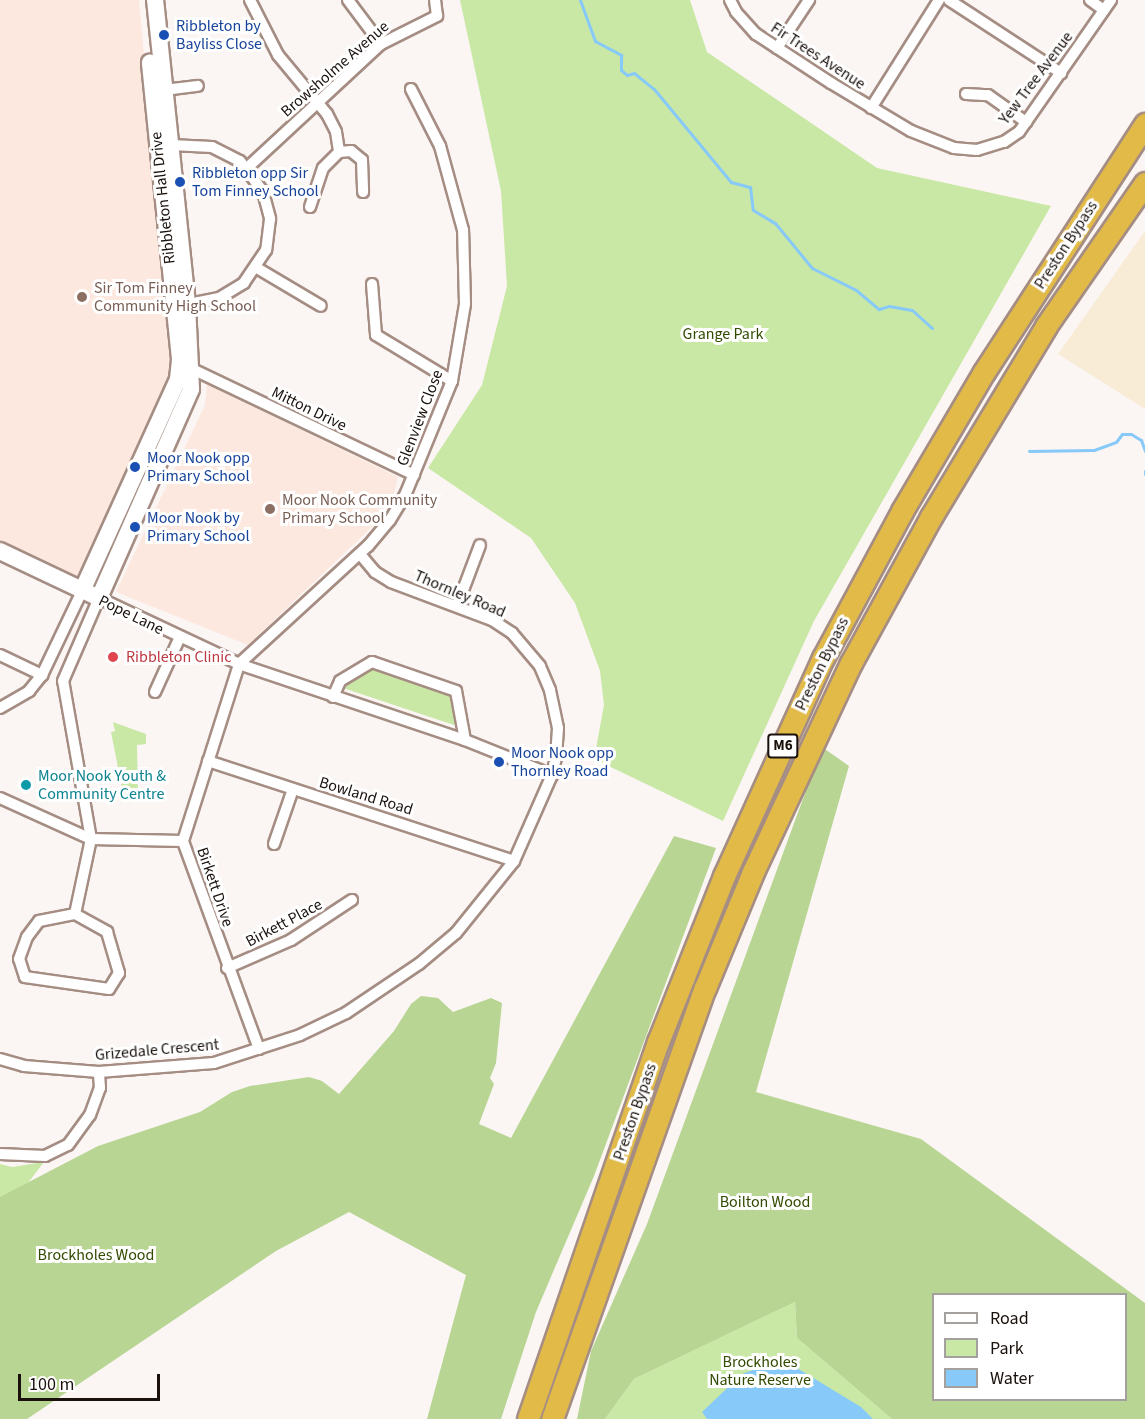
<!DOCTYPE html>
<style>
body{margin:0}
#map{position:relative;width:1145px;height:1419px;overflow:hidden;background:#fbf6f4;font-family:"Source Sans 3",sans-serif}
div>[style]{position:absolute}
.industrial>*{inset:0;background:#f8ecd7}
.built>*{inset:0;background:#fde8df}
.green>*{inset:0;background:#cae8a5}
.forest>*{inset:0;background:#b8d593}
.water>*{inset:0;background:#87c9f8}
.stream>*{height:3px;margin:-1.5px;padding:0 1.5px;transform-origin:1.5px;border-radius:1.5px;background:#87c9f8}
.roads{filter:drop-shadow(2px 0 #a58d83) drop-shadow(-2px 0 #a58d83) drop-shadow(0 2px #a58d83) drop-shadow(0 -2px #a58d83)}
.street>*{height:10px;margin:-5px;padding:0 5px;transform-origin:5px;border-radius:5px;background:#fff}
.secondary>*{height:16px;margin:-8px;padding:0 8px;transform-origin:8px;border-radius:8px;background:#fff}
.highway>*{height:21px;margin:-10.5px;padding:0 10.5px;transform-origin:10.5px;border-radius:10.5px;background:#e2ba48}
.dots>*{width:16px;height:16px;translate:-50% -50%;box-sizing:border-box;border:3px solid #fff;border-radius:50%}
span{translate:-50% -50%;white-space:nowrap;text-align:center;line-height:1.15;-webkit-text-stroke:6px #fff;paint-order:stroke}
.shield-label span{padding:2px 4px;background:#fff;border:2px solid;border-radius:4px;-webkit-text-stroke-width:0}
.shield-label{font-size:15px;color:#1a110d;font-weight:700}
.transit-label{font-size:16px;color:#164399}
.left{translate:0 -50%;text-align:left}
.street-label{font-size:16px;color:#1a110d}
.education-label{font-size:16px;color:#785e54}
.park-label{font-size:16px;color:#324b00}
.health-label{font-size:16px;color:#be3a42}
.culture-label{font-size:16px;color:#0d838f}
.legend{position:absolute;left:932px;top:1293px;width:195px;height:108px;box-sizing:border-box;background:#fff;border:2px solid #a3a09e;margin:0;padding:8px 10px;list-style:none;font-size:18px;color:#1a110d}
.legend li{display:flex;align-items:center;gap:12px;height:30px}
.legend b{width:30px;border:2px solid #a3a09e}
.scale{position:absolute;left:18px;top:1374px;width:142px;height:27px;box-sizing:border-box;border:3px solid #1a110d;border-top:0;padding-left:8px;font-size:18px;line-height:21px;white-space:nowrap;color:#1a110d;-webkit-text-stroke:4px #fff;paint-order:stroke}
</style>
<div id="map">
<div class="industrial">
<i style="clip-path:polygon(1145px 231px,1145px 409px,1058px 354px)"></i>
</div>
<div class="built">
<i style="clip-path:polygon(0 0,139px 0,171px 356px,169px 380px,78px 577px,0 540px)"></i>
<i style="clip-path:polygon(207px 384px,398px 477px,394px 494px,375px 524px,248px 645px,116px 592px,205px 405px)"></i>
</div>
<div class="green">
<i style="clip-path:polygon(460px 0,690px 0,707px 52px,877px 168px,1051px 206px,814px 621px,723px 821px,594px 759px,604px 705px,600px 671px,575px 603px,531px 538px,428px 468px,482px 385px,507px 286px,501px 191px)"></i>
<i style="clip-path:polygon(366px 666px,450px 693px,460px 727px,343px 688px)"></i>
<i style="clip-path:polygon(113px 722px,146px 734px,146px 744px,137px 745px,138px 795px,123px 793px,111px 732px,115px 731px)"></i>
<i style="clip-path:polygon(44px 1162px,28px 1183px,0 1198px,0 1164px,12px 1167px)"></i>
<i style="clip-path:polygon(795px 1302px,797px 1338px,892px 1419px,605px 1419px,634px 1379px)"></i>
</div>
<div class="forest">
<i style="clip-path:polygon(evenodd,822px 747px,849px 766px,756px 1092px,921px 1139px,1145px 1303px,1145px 1419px,892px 1419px,797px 1338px,795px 1302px,634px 1379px,605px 1419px,577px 1419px,591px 1351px,647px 1224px,822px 747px,934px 1294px,1126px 1294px,1126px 1400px,934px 1400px,934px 1294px)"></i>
<i style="clip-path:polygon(674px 836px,716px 848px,594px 1176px,536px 1312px,501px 1419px,427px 1419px,466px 1275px,349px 1212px,276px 1251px,27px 1419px,0 1419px,0 1197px,98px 1146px,200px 1112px,232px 1092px,250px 1086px,309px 1077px,322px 1081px,339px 1094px,394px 1031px,411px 1004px,421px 996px,438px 998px,453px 1012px,491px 998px,502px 1003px,496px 1063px,490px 1078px,494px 1084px,479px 1124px,511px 1138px)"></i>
</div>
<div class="water">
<i style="clip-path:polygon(782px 1359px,861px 1407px,873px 1419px,707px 1419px,702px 1412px,742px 1374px)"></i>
</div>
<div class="stream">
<i style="left:580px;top:0;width:44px;rotate:69.9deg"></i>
<i style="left:595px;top:41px;width:30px;rotate:28deg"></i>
<i style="left:621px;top:55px;width:15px;rotate:90deg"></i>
<i style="left:621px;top:70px;width:8px;rotate:40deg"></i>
<i style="left:627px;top:75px;width:7px;rotate:-16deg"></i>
<i style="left:634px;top:73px;width:26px;rotate:39deg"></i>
<i style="left:654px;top:89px;width:121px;rotate:50.4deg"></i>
<i style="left:731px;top:182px;width:20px;rotate:15deg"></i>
<i style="left:750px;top:187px;width:23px;rotate:83deg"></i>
<i style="left:753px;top:210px;width:26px;rotate:31deg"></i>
<i style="left:775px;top:223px;width:58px;rotate:50.6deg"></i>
<i style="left:812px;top:268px;width:49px;rotate:26.6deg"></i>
<i style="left:856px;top:290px;width:30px;rotate:40deg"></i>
<i style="left:879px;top:309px;width:10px;rotate:-17deg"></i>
<i style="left:889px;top:306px;width:23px;rotate:10deg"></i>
<i style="left:912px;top:310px;width:27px;rotate:42deg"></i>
<i style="left:1029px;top:451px;width:65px;rotate:-0.9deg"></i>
<i style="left:1094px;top:450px;width:23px;rotate:-20deg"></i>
<i style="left:1116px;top:442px;width:10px;rotate:-53deg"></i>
<i style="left:1122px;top:434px;width:9px"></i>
<i style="left:1131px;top:434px;width:12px;rotate:31deg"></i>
<i style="left:1141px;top:440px;width:12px;rotate:70deg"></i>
<i style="left:1145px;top:471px;width:3px;rotate:90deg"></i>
</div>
<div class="roads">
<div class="street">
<i style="left:250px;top:0;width:62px;rotate:63deg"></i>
<i style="left:278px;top:55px;width:77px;rotate:50.3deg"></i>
<i style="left:327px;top:114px;width:20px;rotate:63deg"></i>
<i style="left:336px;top:132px;width:20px;rotate:81deg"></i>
<i style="left:339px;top:152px;width:12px;rotate:-5deg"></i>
<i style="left:351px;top:151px;width:14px;rotate:39deg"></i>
<i style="left:362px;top:160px;width:32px;rotate:88deg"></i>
<i style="left:348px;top:0;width:55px;rotate:53.1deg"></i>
<i style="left:730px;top:0;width:13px;rotate:63deg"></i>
<i style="left:736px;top:12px;width:30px;rotate:48deg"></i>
<i style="left:756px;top:34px;width:90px;rotate:33.2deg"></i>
<i style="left:831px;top:83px;width:93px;rotate:31deg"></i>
<i style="left:911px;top:131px;width:46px;rotate:21.6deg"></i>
<i style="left:954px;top:148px;width:23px;rotate:5deg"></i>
<i style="left:977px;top:150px;width:28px;rotate:-17deg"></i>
<i style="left:1004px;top:142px;width:18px;rotate:-34deg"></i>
<i style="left:1019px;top:132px;width:161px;rotate:-55.1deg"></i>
<i style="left:949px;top:0;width:134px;rotate:33.1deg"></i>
<i style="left:1090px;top:0;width:17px;rotate:36deg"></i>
<i style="left:777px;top:48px;width:58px;rotate:-56.3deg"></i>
<i style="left:164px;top:90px;width:34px;rotate:-7deg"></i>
<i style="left:966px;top:94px;width:22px;rotate:3deg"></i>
<i style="left:988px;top:95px;width:47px;rotate:35.4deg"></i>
<i style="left:871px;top:108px;width:128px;rotate:-57.8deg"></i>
<i style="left:171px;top:145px;width:41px;rotate:2.8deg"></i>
<i style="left:212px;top:147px;width:31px;rotate:27deg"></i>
<i style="left:240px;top:161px;width:39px;rotate:53deg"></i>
<i style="left:263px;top:192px;width:28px;rotate:75deg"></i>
<i style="left:270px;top:219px;width:31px;rotate:97deg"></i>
<i style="left:266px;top:250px;width:40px;rotate:124deg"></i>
<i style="left:244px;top:283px;width:29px;rotate:149deg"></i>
<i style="left:219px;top:298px;width:33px;rotate:169deg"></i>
<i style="left:247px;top:168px;width:183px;rotate:-42.8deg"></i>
<i style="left:381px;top:44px;width:63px;rotate:-26.6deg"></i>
<i style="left:437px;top:16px;width:16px;rotate:-97deg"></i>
<i style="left:310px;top:207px;width:41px;rotate:-71.6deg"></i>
<i style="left:323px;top:168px;width:23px;rotate:-45deg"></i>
<i style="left:257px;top:268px;width:74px;rotate:30.7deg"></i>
<i style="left:372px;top:284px;width:51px;rotate:85.5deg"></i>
<i style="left:376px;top:335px;width:89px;rotate:31.2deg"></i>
<i style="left:192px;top:369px;width:246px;rotate:25.5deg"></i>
<i style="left:457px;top:606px;width:65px;rotate:-69.3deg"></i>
<i style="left:0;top:655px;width:47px;rotate:25.5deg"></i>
<i style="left:155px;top:692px;width:58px;rotate:-65.6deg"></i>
<i style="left:333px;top:697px;width:17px;rotate:-66deg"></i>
<i style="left:340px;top:681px;width:37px;rotate:-31deg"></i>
<i style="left:372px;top:662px;width:89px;rotate:19deg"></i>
<i style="left:456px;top:691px;width:50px;rotate:79.6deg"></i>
<i style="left:0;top:708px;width:34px;rotate:-30deg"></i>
<i style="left:29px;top:691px;width:21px;rotate:-51deg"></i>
<i style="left:42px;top:675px;width:93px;rotate:-64.5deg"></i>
<i style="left:208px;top:761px;width:322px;rotate:18.1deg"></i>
<i style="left:0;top:798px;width:100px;rotate:24.3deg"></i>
<i style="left:91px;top:839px;width:92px;rotate:1.2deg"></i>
<i style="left:274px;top:844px;width:58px;rotate:-70.9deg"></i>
<i style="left:75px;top:914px;width:77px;rotate:-78deg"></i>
<i style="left:91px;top:839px;width:160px;rotate:-100deg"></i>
<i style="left:63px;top:681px;width:90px;rotate:-66.6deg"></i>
<i style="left:99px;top:598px;width:155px;rotate:25.2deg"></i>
<i style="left:239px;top:664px;width:238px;rotate:18.6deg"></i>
<i style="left:465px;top:740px;width:94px;rotate:21.9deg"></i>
<i style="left:75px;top:914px;width:37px;rotate:29deg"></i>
<i style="left:107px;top:932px;width:43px;rotate:73.7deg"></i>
<i style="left:119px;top:973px;width:19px;rotate:122deg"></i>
<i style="left:109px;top:989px;width:85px;rotate:-171.9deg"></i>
<i style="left:25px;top:977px;width:19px;rotate:-108deg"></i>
<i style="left:19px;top:959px;width:23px;rotate:-70deg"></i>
<i style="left:27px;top:937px;width:20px;rotate:-53deg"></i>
<i style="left:39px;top:921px;width:37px;rotate:-11deg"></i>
<i style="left:227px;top:968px;width:70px;rotate:-23.6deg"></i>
<i style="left:291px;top:940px;width:73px;rotate:-33.3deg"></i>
<i style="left:259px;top:1049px;width:221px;rotate:-110.1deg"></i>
<i style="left:183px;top:841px;width:186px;rotate:-72.4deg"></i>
<i style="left:239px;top:664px;width:175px;rotate:-42.5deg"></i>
<i style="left:368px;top:546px;width:34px;rotate:-50deg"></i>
<i style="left:390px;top:520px;width:31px;rotate:-59deg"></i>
<i style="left:406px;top:493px;width:121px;rotate:-67.7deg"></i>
<i style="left:452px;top:381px;width:78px;rotate:-80.4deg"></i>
<i style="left:465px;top:304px;width:74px;rotate:-91.5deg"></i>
<i style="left:463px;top:230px;width:87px;rotate:-105.3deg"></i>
<i style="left:440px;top:146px;width:64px;rotate:-117deg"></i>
<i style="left:0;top:1059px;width:25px;rotate:16deg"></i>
<i style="left:24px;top:1066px;width:75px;rotate:4.6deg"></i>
<i style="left:99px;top:1072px;width:115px;rotate:-4.5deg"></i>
<i style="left:214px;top:1063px;width:90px;rotate:-18deg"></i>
<i style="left:300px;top:1035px;width:51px;rotate:-25.6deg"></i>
<i style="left:346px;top:1013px;width:88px;rotate:-33.9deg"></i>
<i style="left:419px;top:964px;width:48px;rotate:-40deg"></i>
<i style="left:456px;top:933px;width:92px;rotate:-51.1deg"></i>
<i style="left:514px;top:861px;width:94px;rotate:-66.2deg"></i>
<i style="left:552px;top:775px;width:18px;rotate:-77deg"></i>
<i style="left:556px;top:757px;width:29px;rotate:-86deg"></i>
<i style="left:558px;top:728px;width:39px;rotate:-102deg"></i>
<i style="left:550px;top:690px;width:26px;rotate:-113deg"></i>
<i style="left:540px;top:666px;width:43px;rotate:-130.3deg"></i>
<i style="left:512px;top:633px;width:24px;rotate:-147deg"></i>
<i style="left:492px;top:620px;width:108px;rotate:-159.4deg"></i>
<i style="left:391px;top:582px;width:19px;rotate:-148deg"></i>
<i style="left:375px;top:572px;width:23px;rotate:-130deg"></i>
<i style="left:0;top:1154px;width:45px;rotate:2.5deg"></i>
<i style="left:45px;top:1156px;width:25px;rotate:-26deg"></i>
<i style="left:68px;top:1145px;width:37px;rotate:-54deg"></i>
<i style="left:90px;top:1115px;width:29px;rotate:-70deg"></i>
<i style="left:100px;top:1088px;width:16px;rotate:-94deg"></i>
</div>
<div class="secondary">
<i style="left:0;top:551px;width:110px;rotate:25.4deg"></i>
<i style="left:99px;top:598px;width:228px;rotate:-66.2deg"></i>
<i style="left:191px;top:389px;width:85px;rotate:-92.7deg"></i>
<i style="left:187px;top:304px;width:306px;rotate:-96deg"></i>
<i style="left:82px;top:591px;width:233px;rotate:-65.6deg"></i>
<i style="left:178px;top:379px;width:20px;rotate:-84deg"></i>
<i style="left:180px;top:359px;width:298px;rotate:-95.8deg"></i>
</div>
<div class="highway">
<i style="left:528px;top:1419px;width:399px;rotate:-71deg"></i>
<i style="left:658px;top:1042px;width:179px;rotate:-68.3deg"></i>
<i style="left:724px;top:876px;width:239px;rotate:-65.6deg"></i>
<i style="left:823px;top:658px;width:167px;rotate:-61.7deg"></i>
<i style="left:902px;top:511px;width:161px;rotate:-59.5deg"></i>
<i style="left:984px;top:372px;width:296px;rotate:-57deg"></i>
<i style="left:552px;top:1419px;width:457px;rotate:-70.5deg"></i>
<i style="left:705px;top:988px;width:126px;rotate:-67.5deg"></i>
<i style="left:753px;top:872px;width:231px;rotate:-64.9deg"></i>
<i style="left:851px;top:663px;width:166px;rotate:-61.3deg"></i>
<i style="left:931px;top:517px;width:223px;rotate:-58.9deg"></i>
<i style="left:1046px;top:326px;width:174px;rotate:-55.3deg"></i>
</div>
</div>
<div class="dots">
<i style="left:164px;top:35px;background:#1a4fb4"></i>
<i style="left:180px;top:182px;background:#1a4fb4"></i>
<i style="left:82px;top:297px;background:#8d6e63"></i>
<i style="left:135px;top:467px;background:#1a4fb4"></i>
<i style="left:270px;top:509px;background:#8d6e63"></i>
<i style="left:135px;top:527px;background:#1a4fb4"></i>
<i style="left:113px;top:657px;background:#e0444e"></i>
<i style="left:499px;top:762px;background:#1a4fb4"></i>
<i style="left:26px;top:785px;background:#0f9aa8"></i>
</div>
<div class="shield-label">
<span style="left:783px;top:746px">M6</span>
</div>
<div class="transit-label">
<span class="left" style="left:176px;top:35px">Ribbleton by<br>Bayliss Close</span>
<span class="left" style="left:192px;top:182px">Ribbleton opp Sir<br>Tom Finney School</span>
<span class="left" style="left:147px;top:467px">Moor Nook opp<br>Primary School</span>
<span class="left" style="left:147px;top:527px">Moor Nook by<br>Primary School</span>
<span class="left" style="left:511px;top:762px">Moor Nook opp<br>Thornley Road</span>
</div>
<div class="street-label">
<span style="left:818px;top:56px;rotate:33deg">Fir Trees Avenue</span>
<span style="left:335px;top:69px;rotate:-41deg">Browsholme Avenue</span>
<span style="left:1036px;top:78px;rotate:-53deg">Yew Tree Avenue</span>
<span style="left:163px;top:198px;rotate:-96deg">Ribbleton Hall Drive</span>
<span style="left:1066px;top:245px;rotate:-57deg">Preston Bypass</span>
<span style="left:309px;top:409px;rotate:26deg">Mitton Drive</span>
<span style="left:420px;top:418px;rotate:-69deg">Glenview Close</span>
<span style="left:460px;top:594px;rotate:23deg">Thornley Road</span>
<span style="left:131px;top:615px;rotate:26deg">Pope Lane</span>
<span style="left:822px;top:664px;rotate:-64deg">Preston Bypass</span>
<span style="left:366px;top:796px;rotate:17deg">Bowland Road</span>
<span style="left:215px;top:887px;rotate:71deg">Birkett Drive</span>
<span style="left:284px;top:923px;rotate:-28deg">Birkett Place</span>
<span style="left:157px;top:1050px;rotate:-5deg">Grizedale Crescent</span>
<span style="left:635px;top:1112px;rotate:-71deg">Preston Bypass</span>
</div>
<div class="education-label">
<span class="left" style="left:94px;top:297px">Sir Tom Finney<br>Community High School</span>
<span class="left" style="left:282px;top:509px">Moor Nook Community<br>Primary School</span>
</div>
<div class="park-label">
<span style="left:723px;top:334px">Grange Park</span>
<span style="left:765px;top:1202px">Boilton Wood</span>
<span style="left:96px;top:1255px">Brockholes Wood</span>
<span style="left:760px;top:1371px">Brockholes<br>Nature Reserve</span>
</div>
<div class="health-label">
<span class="left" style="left:126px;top:657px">Ribbleton Clinic</span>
</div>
<div class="culture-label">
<span class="left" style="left:38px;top:785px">Moor Nook Youth &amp;<br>Community Centre</span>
</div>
<ul class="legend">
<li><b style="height:8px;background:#fff"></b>Road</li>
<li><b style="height:16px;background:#cae8a5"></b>Park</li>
<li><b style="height:16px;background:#87c9f8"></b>Water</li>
</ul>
<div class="scale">100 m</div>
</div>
